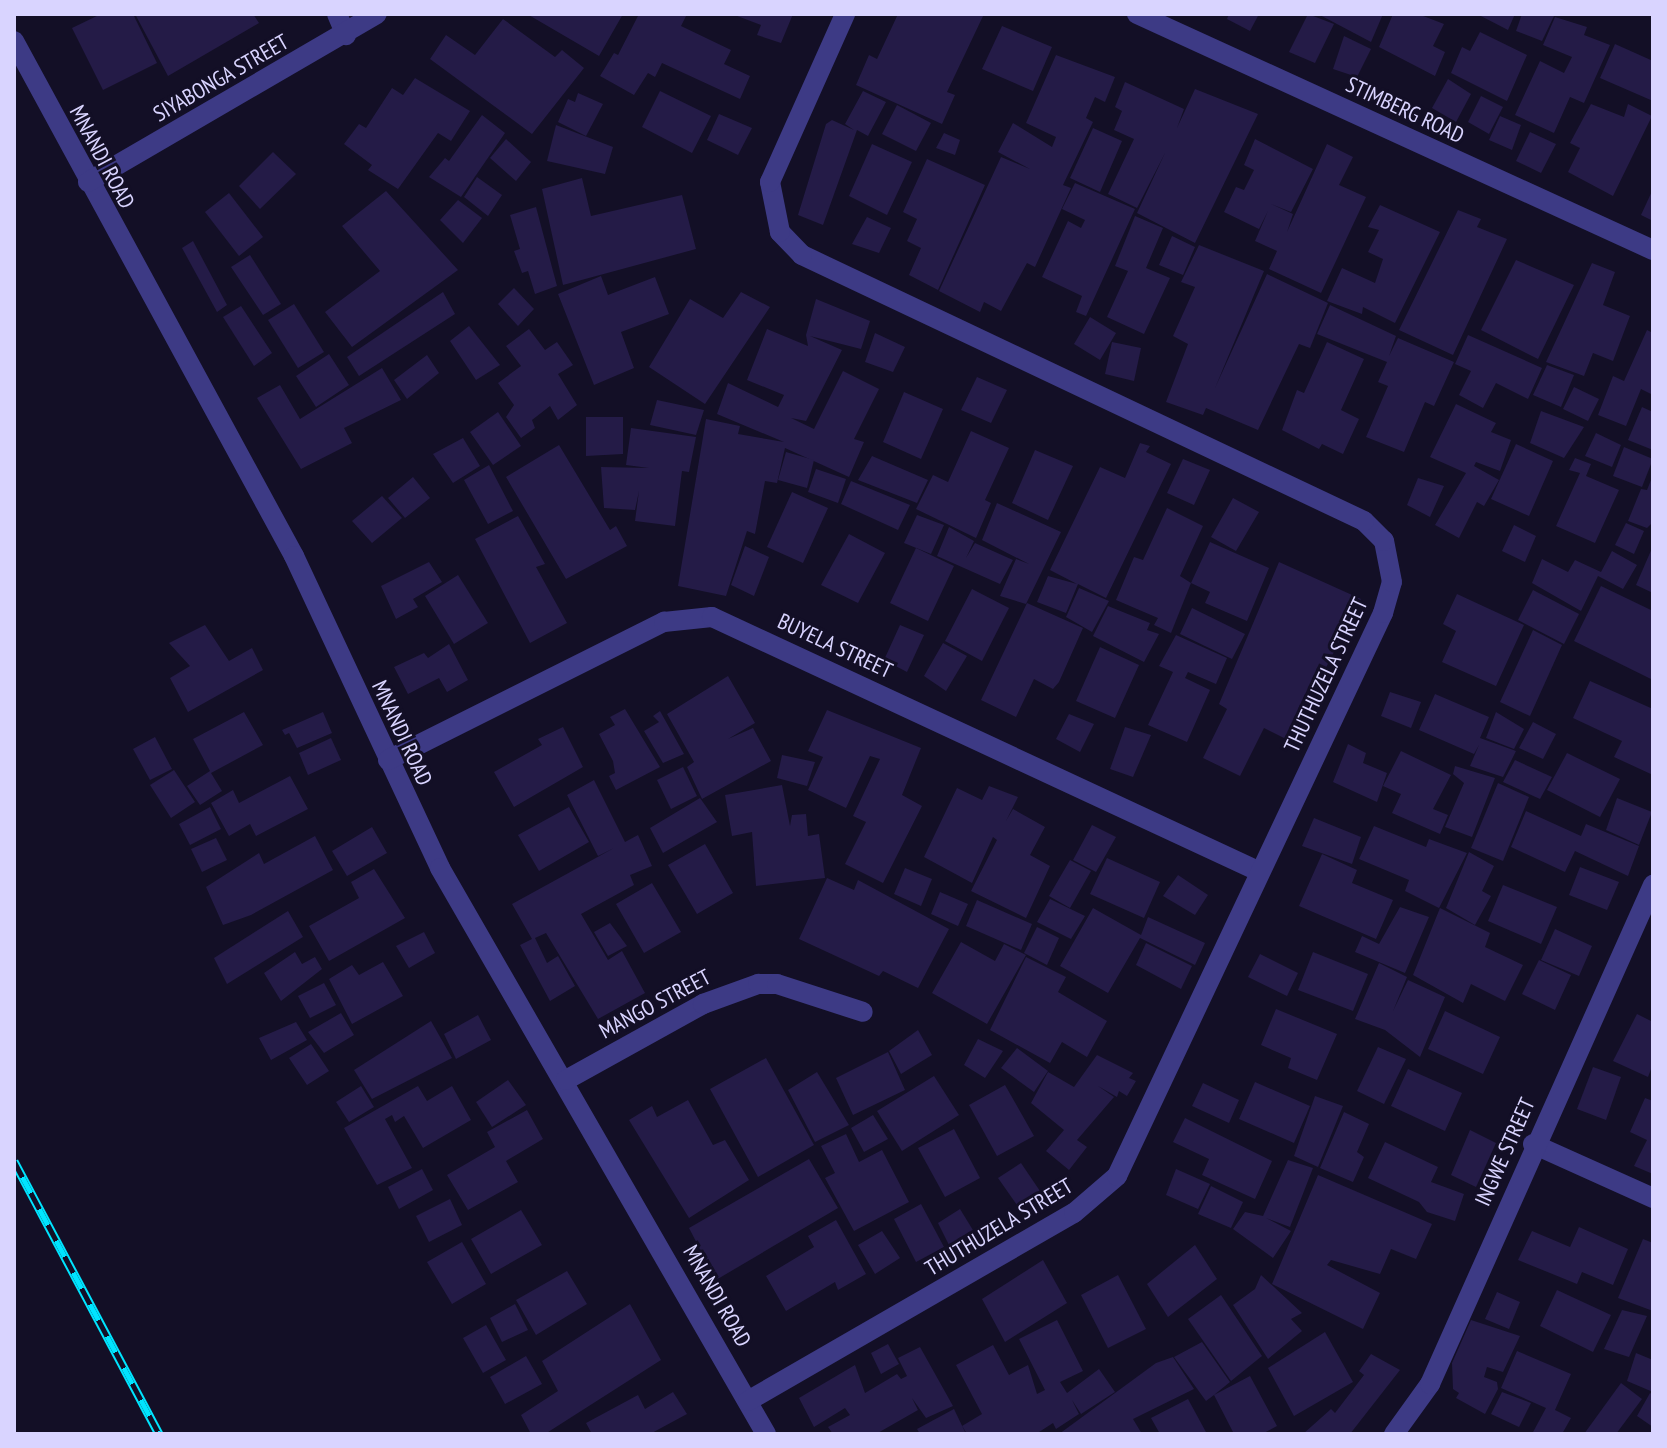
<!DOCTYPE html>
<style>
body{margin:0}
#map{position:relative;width:1667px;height:1448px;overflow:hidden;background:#130f26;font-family:"PT Sans Narrow",sans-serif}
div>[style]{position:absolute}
.building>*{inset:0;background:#241b47}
.minor>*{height:20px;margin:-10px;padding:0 10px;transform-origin:10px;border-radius:10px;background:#3d3a85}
.rail>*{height:9px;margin-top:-4.5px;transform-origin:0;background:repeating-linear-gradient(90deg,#130f26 0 18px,#00e5ff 0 36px);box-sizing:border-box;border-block:2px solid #00e5ff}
span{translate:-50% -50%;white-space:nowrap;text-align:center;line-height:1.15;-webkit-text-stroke:6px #130f26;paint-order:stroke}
.street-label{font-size:22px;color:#d9d4ff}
.frame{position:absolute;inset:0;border:16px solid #d9d4ff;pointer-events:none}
</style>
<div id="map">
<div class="building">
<i style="clip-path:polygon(101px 14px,133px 14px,157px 63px,103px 90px,72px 28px)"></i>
<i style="clip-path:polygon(135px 14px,253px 14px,259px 23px,168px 76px)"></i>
<i style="clip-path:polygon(527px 14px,623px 14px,599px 56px)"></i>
<i style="clip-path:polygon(639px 14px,687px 14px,681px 26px,731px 50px,724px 64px,750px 76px,740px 99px,662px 63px,655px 77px,648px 73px,634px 95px,600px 76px,614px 53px,618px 55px)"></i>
<i style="clip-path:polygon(732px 14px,793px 14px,781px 43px,757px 35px,761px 25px)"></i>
<i style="clip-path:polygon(898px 14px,984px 14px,947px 92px,955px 95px,942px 124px,856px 85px,869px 55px,877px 59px)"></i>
<i style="clip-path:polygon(1229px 14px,1259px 14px,1250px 31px,1227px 19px)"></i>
<i style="clip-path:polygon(1308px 14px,1334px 24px,1315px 63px,1289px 52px)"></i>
<i style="clip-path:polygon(1318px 14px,1383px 14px,1371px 42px)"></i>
<i style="clip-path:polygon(1393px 14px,1418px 14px,1444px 24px,1433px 46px,1445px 52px,1435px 76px,1379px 47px)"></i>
<i style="clip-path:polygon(1477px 14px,1515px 14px,1508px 30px)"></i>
<i style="clip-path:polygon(1522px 14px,1555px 14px,1542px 41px,1516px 31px)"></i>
<i style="clip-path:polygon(1555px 17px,1587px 27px,1584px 35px,1610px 45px,1584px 103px,1570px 97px,1554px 133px,1515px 115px,1540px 61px,1564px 73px,1572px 57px,1543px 45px)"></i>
<i style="clip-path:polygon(503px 19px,555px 57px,562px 50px,584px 68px,532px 134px,430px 59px,446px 35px,475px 55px)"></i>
<i style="clip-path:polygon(1002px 26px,1052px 47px,1033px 91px,982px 69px)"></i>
<i style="clip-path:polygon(1480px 32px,1527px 55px,1507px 101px,1451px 73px,1462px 47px,1470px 51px)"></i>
<i style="clip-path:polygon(1344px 36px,1371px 49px,1357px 77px,1333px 69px)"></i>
<i style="clip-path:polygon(1615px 44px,1653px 61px,1653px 101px,1600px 78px)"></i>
<i style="clip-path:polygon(1056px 55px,1115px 77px,1105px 102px,1095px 97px,1086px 118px,1093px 122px,1063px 185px,1071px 188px,1035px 267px,1027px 263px,1001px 311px,984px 302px,980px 312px,939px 291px,1001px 157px,1030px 169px,998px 152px,1013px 123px,1052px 147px,1056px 137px,1026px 123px)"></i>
<i style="clip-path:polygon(415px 78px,470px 111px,451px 141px,438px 133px,398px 189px,368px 170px,372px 165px,344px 144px,359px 124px,366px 128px,392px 88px,403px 95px)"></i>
<i style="clip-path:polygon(1448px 79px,1471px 94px,1456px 122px,1432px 108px)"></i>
<i style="clip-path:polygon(1125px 82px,1184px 109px,1177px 128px,1195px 89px,1258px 114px,1195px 243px,1137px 213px,1165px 153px,1137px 208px,1108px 194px,1134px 139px,1114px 130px,1122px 111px,1115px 107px)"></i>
<i style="clip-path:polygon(660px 91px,711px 116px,692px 153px,642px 127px)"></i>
<i style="clip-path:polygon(863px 91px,886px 102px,868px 136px,857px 130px,823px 225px,798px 215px,826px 124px,832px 120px,854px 130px,845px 124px)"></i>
<i style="clip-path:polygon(578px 93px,603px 104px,586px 136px,558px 122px,568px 99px,575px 102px)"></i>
<i style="clip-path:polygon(1481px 96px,1503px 107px,1489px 134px,1468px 122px)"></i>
<i style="clip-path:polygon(1591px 104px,1624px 117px,1628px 104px,1652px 116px,1613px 196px,1568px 172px,1580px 148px,1570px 143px)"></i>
<i style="clip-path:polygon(897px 105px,931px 123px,916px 151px,882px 134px)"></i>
<i style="clip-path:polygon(719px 114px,752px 128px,738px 155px,707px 140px)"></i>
<i style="clip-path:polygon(482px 115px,505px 133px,461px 197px,429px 177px,445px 158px,449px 161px)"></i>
<i style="clip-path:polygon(1500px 116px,1521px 125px,1512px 150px,1489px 140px)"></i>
<i style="clip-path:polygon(556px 125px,613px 147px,605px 174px,547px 161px)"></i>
<i style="clip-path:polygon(1093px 128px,1122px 141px,1100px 192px,1070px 178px)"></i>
<i style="clip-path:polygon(1530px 132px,1556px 144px,1541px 173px,1516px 161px)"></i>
<i style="clip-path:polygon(944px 133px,960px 140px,955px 155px,936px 148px)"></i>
<i style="clip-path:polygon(506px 139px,531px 162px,516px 181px,490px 158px)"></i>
<i style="clip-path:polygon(1255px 139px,1313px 169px,1291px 212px,1271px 204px,1293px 214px,1287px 232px,1327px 144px,1353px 157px,1339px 185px,1366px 197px,1321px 293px,1269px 269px,1277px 251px,1255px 241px,1268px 211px,1259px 229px,1224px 212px,1236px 187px,1244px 190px,1254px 170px,1244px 165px)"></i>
<i style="clip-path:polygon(872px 144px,912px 162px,887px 215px,849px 196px)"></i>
<i style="clip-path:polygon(273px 152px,296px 174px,260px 209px,239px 186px)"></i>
<i style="clip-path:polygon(927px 159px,985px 185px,938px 290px,909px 275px,921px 248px,907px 241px,917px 219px,903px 212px)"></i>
<i style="clip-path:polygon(477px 177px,502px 195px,488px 216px,464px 197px)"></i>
<i style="clip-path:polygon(582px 178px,591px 216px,682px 195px,696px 249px,563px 285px,542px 189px)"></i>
<i style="clip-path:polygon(1075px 183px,1135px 209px,1086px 316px,1076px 312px,1082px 296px,1042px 277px,1068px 221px,1081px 228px,1085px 220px,1062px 209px)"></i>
<i style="clip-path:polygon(1653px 189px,1653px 221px,1641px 215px)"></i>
<i style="clip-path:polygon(386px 191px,458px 270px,352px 347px,325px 312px,380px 271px,342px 226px)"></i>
<i style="clip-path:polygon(229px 193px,263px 237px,239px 256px,205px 212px)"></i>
<i style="clip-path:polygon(458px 200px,482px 218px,463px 243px,440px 220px)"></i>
<i style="clip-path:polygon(1380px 205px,1440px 232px,1395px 323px,1363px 307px,1362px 314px,1327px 301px,1342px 268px,1375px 283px,1383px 259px,1368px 252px,1379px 230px,1368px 227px)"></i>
<i style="clip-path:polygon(536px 207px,557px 286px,535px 294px,528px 271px,522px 273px,514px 251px,520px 249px,510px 215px)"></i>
<i style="clip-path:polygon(1458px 210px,1481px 219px,1477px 227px,1507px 239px,1453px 355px,1399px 330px)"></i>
<i style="clip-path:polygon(1135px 216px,1163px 228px,1146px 268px,1170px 278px,1144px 334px,1107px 317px,1128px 271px,1115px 266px)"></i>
<i style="clip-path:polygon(867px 217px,891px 228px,879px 253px,852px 244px)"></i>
<i style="clip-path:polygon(1172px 236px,1195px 247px,1183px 275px,1159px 265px)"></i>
<i style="clip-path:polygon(193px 241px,227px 305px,217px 312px,182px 248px)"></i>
<i style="clip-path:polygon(1199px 245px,1264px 271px,1215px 388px,1267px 274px,1328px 303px,1310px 348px,1299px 344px,1258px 430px,1206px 408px,1203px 415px,1166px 402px,1188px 344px,1173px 336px,1195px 287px,1181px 282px)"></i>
<i style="clip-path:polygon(250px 255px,281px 304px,263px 315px,231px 267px)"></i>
<i style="clip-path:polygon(1516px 260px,1574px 285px,1538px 359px,1481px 330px)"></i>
<i style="clip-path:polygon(1592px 263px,1615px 272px,1603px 305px,1630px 316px,1613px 361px,1593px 353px,1584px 376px,1546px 362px)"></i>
<i style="clip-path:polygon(601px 276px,608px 295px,655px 277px,669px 314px,621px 332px,634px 368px,594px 385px,558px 294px)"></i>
<i style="clip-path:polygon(514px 288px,534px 309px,518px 326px,498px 304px)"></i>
<i style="clip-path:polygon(443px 292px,455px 314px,359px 376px,347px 357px)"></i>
<i style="clip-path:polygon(741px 292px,770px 307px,705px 404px,649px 367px,690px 299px,723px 318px)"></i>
<i style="clip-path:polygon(816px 299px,870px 321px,861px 349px,810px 336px,842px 350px,806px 421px,791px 418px,814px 429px,843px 371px,879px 389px,854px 439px,864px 442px,849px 477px,785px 448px,777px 483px,765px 481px,755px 534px,747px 531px,726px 596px,678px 586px,706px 419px,740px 426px,738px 434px,784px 442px,717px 414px,728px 383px,778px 407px,784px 395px,747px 380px,767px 329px,808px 346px,806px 335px)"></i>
<i style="clip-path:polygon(294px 304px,324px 352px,298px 368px,268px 320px)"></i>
<i style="clip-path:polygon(1330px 305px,1396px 336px,1389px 356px,1398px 338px,1454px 362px,1434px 406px,1425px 402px,1404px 452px,1366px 437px,1388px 386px,1378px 382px,1387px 362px,1317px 334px)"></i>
<i style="clip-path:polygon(241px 306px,272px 353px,254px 366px,223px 317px)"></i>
<i style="clip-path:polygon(1090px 317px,1116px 333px,1100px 360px,1074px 344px)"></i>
<i style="clip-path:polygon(469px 326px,500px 365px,476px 380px,450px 341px)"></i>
<i style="clip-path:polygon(529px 329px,545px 350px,557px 342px,573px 365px,558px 374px,577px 405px,558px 420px,550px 406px,532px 420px,535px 428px,521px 438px,506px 417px,514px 405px,498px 383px,521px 366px,506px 346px)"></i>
<i style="clip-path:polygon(1647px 330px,1653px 333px,1653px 395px,1641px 389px,1626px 426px,1598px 415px,1613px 376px,1624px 381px)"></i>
<i style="clip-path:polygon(875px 333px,905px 347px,893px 372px,865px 362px)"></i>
<i style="clip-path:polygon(1468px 335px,1542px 368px,1528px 399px,1496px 383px,1483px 408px,1459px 395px,1471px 371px,1455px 364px)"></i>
<i style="clip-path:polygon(1112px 342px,1141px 348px,1134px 381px,1105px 374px)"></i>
<i style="clip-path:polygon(1327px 342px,1364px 359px,1341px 410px,1359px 419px,1343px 454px,1322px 444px,1319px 449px,1282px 430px,1297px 390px,1304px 393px)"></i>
<i style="clip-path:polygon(329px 354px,349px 385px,316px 407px,296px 376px)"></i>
<i style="clip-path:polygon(427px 355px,439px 373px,407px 399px,394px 380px)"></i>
<i style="clip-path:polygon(1547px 365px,1574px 375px,1561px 407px,1533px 395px)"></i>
<i style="clip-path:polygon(382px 368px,401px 400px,344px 428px,352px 443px,301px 469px,257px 398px,280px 385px,300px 419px)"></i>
<i style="clip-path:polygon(977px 377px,1007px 390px,991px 423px,961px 410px)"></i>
<i style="clip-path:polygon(1574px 387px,1599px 399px,1588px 421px,1563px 409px)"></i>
<i style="clip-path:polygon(904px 392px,943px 409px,921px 459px,883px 442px)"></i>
<i style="clip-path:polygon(657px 400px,704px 410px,696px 435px,650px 425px)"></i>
<i style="clip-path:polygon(1456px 404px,1496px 423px,1491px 432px,1511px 440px,1500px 471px,1476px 462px,1474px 466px,1499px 480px,1484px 506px,1477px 502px,1459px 538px,1435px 525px,1466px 473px,1430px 457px)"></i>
<i style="clip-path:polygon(1642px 407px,1653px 412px,1653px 450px,1628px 440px)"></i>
<i style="clip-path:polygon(1541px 411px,1584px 427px,1564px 458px,1530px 443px)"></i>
<i style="clip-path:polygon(498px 412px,521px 446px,493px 465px,470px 432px)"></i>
<i style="clip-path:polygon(586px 417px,623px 417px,623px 454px,586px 456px)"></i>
<i style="clip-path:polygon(631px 428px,696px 437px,689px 472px,682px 471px,675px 526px,635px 521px,639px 491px,635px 510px,604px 508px,601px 467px,649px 468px,626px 465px)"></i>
<i style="clip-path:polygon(971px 431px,1009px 448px,985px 500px,991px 503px,976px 538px,916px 509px,933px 475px,948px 482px)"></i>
<i style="clip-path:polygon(1596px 433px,1621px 445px,1612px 467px,1585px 456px)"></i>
<i style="clip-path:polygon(463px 438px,480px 466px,453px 483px,433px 454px)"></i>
<i style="clip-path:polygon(1140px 443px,1150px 446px,1146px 452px,1171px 464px,1106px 598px,1078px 584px,1066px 613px,1037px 602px,1048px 576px,1077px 584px,1050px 570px,1100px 467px,1125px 478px)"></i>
<i style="clip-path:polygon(1516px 444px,1553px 461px,1529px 516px,1491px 499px)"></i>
<i style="clip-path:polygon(559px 445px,610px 530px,616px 526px,627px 546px,566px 579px,506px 477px)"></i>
<i style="clip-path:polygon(1624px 447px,1653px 459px,1642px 487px,1613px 476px)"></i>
<i style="clip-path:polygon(1035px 450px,1073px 466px,1048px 520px,1012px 503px)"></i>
<i style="clip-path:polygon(786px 452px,814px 460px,807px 488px,778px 480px)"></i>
<i style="clip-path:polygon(872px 456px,928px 480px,917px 503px,858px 480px)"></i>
<i style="clip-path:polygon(1575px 458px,1591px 464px,1586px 476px,1619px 490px,1595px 543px,1556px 526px,1580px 473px,1569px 470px)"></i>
<i style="clip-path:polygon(1183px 459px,1210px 470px,1194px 505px,1167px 493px)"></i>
<i style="clip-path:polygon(489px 465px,513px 511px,488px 524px,464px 480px)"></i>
<i style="clip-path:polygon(816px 469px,846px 479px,838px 503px,808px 492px)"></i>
<i style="clip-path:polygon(1653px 475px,1653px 522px,1647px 528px,1628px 521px,1641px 489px,1647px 490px)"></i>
<i style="clip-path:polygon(413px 477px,430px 498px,405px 518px,388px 498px)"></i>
<i style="clip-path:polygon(1418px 478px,1444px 486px,1430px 517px,1407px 505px)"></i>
<i style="clip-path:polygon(851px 481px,910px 505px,898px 530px,841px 504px)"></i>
<i style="clip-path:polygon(792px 492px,828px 508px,803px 563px,767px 547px)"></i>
<i style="clip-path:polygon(382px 496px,402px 518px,372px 543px,352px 521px)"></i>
<i style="clip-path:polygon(1233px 498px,1259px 512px,1236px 551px,1211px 537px)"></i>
<i style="clip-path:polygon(997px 503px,1061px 532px,1026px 604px,1000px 596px,1016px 559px,1029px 564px,982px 540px)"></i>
<i style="clip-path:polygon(1167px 508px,1203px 526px,1180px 576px,1191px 583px,1210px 542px,1269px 568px,1247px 621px,1205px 603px,1210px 592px,1191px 583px,1171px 633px,1154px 625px,1158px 618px,1116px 600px,1134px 557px,1143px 560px)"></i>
<i style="clip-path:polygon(917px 515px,944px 525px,931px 554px,904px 543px)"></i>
<i style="clip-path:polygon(518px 516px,545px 564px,536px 567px,567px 623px,530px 643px,475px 539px)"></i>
<i style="clip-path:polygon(1626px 523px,1644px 531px,1634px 554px,1615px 545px)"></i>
<i style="clip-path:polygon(1514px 525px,1536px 536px,1525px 562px,1502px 551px)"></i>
<i style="clip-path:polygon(949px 527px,974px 541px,966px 558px,975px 543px,1013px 560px,1000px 584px,937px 556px)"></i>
<i style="clip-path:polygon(849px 534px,885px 553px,858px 603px,821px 585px)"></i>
<i style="clip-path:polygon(745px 546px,769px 557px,754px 596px,731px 585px)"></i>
<i style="clip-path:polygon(1653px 546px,1653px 593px,1636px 585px)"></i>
<i style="clip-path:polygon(916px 548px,954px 566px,928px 621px,890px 603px)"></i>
<i style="clip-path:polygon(1612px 551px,1637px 565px,1623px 589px,1598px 576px,1581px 611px,1532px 583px,1542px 559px,1568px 572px,1575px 560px,1601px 572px)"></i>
<i style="clip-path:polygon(429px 562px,442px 582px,413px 599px,418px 607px,396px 619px,381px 586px)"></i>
<i style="clip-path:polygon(1279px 562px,1361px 599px,1311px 697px,1305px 694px,1288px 740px,1264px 728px,1240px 776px,1203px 758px,1227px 709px,1219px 704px)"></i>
<i style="clip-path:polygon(458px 575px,488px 623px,454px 644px,425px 596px)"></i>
<i style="clip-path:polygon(1601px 586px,1653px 611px,1653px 680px,1574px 641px)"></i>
<i style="clip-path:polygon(1079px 588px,1109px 601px,1092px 632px,1066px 617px)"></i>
<i style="clip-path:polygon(972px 589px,1009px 608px,982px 661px,945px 641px)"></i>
<i style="clip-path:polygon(1533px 590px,1579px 614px,1564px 644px,1518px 620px)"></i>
<i style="clip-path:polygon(1457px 594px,1524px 625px,1496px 686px,1442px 662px,1456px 631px,1443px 624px)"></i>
<i style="clip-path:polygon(1027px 603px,1083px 628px,1059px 682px,1053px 689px,1034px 679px,1016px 717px,981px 700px)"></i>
<i style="clip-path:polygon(1108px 606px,1150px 623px,1147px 630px,1159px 634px,1144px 662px,1093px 636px)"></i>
<i style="clip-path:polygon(1192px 608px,1245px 634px,1232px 659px,1180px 634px)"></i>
<i style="clip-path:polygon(205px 625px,229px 661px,252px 648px,263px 670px,188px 712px,170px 678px,190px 666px,169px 643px)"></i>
<i style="clip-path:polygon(900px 625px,924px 635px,907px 672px,884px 660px)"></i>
<i style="clip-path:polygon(1533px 630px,1562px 645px,1530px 716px,1500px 702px)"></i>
<i style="clip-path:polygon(1176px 635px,1227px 658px,1216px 684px,1188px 672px,1185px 678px,1210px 690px,1187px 742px,1148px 725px,1173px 672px,1159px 666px)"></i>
<i style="clip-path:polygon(943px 643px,967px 656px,946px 691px,924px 676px)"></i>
<i style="clip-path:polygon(449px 644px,468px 680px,447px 692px,439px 678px,408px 694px,394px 667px,424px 653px,428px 658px)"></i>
<i style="clip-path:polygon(1100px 647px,1139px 665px,1115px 718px,1076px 701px)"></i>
<i style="clip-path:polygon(728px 676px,755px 723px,728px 739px,753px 728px,771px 761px,702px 799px,687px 767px,694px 762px,667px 714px)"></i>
<i style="clip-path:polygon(1590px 681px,1653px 709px,1653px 775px,1614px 757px,1622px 741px,1573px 718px)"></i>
<i style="clip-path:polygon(1390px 692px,1421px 702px,1411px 728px,1381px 716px)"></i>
<i style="clip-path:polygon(1435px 694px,1489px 717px,1480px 738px,1516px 751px,1503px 777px,1470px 766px,1479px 745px,1474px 754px,1419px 730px)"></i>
<i style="clip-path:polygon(625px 709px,660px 767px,616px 790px,609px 776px,615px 773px,613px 761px,599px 734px,615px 725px,610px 717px)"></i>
<i style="clip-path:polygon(827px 710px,921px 748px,902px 795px,922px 806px,883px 883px,845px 864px,866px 822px,853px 816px,880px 759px,870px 756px,846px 808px,808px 790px,823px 757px,808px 751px)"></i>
<i style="clip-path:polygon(660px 711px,684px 754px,663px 763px,644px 731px,659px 722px,653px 716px)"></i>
<i style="clip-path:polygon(244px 712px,263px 745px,211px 773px,222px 791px,200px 805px,187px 786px,210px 771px,193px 739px)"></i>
<i style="clip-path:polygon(323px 712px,332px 733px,297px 748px,289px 733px,285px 735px,282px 730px)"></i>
<i style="clip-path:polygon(1496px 712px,1524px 729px,1514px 749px,1486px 738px)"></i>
<i style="clip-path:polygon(1069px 714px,1094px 724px,1080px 752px,1056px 739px)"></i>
<i style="clip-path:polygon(1533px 722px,1556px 734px,1543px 759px,1519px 748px)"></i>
<i style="clip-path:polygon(563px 727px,583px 767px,514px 807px,494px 772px,542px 745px,538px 739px)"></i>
<i style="clip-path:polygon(1125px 727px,1151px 735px,1133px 777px,1110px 769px)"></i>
<i style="clip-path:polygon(155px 737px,172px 769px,150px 780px,133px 749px)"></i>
<i style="clip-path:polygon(331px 738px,341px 760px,308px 775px,299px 753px)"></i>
<i style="clip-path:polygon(1348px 744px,1366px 753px,1363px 763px,1387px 773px,1377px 802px,1333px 782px)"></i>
<i style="clip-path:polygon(1401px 751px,1451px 775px,1433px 809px,1448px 815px,1440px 834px,1392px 813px,1401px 794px,1383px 786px)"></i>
<i style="clip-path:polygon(1567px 753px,1620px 779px,1600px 817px,1547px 790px)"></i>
<i style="clip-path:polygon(782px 755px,815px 762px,807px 786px,777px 778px)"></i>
<i style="clip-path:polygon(1515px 760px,1552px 777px,1540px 799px,1503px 782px)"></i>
<i style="clip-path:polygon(1455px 766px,1495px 778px,1472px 837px,1445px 827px,1464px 783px,1453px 774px)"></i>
<i style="clip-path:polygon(683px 767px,697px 796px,671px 809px,657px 780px)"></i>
<i style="clip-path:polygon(174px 770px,195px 802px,171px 818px,150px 785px)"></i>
<i style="clip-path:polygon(290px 776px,308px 809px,256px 836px,250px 824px,229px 836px,211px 803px,233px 790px,239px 803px)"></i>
<i style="clip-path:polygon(594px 780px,625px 842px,638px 835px,652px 866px,630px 875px,634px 885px,581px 914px,608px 960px,622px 951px,645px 993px,598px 1019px,546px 933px,535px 938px,547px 963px,558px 956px,575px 986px,550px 1001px,520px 945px,532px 939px,512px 904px,614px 848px,598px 856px,567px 795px)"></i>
<i style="clip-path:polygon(1498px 783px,1529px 797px,1503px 861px,1471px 848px)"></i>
<i style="clip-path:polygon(782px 785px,790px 826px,792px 815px,806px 814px,808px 836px,819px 834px,825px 878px,756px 886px,752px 832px,732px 836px,725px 795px)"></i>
<i style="clip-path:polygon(989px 786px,1018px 797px,1006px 821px,1013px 809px,1045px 827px,1030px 855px,1050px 866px,1026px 918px,971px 891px,997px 840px,993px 837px,972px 883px,924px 857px,957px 788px,982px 800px)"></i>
<i style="clip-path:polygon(700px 798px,717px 822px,663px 853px,650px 828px)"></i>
<i style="clip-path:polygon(1617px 798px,1652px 812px,1639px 845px,1606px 830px)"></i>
<i style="clip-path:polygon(210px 807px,221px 829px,190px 845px,179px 824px)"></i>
<i style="clip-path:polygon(569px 807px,589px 842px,539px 871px,518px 835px)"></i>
<i style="clip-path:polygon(1526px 811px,1581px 836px,1586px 824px,1639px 846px,1628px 876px,1575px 851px,1565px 872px,1511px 847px)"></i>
<i style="clip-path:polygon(1314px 818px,1361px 837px,1352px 864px,1302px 846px)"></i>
<i style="clip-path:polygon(1092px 825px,1116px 837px,1096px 872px,1073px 860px)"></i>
<i style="clip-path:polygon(1374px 826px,1426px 847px,1429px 839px,1467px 853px,1439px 908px,1405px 891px,1409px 880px,1359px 859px)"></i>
<i style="clip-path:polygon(372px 827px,387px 853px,347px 876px,332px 851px)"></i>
<i style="clip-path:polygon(315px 836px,333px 870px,251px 915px,223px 925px,206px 887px,259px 853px,264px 864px)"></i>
<i style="clip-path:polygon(216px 838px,227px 860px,202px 872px,191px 849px)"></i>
<i style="clip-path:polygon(705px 844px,733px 893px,697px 914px,668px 865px)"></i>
<i style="clip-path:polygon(1469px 852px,1494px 866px,1482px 891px,1491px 896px,1475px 925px,1446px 908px)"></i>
<i style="clip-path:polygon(1322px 854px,1357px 870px,1352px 883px,1393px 900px,1376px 939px,1299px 906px)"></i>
<i style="clip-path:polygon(1107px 858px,1160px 882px,1144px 918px,1090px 894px)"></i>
<i style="clip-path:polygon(1070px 860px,1091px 871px,1070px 908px,1049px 896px)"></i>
<i style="clip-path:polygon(1580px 867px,1619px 882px,1607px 910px,1569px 895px)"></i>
<i style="clip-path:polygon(905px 868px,932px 879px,921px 906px,894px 894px)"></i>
<i style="clip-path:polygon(374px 869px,405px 918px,329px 961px,309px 926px,359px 898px,351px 882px)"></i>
<i style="clip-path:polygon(1178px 875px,1208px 895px,1195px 915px,1163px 896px)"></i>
<i style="clip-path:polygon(827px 878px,854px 890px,858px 880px,949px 929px,918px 988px,883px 971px,879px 976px,799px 939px)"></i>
<i style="clip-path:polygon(652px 883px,681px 932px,644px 953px,616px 904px)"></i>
<i style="clip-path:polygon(1503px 885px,1557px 907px,1541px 944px,1488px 921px)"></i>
<i style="clip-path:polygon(940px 892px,968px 904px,958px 926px,931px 914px)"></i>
<i style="clip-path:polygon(1050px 899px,1085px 916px,1071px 939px,1037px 922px)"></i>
<i style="clip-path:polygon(977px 900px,1032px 924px,1021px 950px,966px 926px)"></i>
<i style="clip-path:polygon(1400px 907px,1429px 917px,1405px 973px,1355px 952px,1362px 936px,1379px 944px)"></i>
<i style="clip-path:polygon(1093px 908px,1141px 935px,1148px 917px,1205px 943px,1195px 965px,1140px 938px,1108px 993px,1060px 966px)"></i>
<i style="clip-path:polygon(1440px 908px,1490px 933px,1485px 947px,1523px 965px,1505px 1001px,1471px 984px,1463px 1003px,1413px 975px)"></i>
<i style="clip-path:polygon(288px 911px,303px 937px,227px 984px,214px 958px)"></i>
<i style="clip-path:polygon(610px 923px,627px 946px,608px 956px,594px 932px)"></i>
<i style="clip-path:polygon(1037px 927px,1059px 938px,1047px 965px,1024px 953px)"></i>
<i style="clip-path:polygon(1555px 929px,1592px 946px,1579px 976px,1541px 960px)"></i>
<i style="clip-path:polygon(424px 932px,435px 953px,409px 968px,396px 946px)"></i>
<i style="clip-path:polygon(961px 942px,995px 961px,1004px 944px,1026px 955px,987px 1024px,932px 993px)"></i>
<i style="clip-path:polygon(1146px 943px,1192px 966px,1181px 989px,1136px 965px)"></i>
<i style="clip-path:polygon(295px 952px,302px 964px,315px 957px,322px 969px,281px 1001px,264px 973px)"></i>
<i style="clip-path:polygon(1313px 952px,1368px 974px,1353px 1011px,1298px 990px)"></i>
<i style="clip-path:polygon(1260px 954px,1298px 973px,1287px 996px,1248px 977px)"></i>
<i style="clip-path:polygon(1026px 957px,1066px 977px,1058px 992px,1107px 1021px,1087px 1057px,1062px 1042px,1050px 1063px,990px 1030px)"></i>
<i style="clip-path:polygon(1539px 960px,1571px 975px,1555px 1010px,1522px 994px)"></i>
<i style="clip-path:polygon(383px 962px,403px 996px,352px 1024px,329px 979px,352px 965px,359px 975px)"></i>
<i style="clip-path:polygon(1379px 963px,1407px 977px,1393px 1011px,1408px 980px,1445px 997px,1420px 1057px,1385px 1030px,1355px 1019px)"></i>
<i style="clip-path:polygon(324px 983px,336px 1005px,310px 1018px,298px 996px)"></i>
<i style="clip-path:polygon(1276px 1009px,1337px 1034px,1317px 1080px,1288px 1068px,1291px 1058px,1261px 1045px)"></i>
<i style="clip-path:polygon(1445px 1011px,1500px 1037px,1483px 1074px,1428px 1049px)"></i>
<i style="clip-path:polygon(341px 1013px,354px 1035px,324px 1053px,308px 1032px)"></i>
<i style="clip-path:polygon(1637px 1014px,1653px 1022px,1653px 1064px,1648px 1077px,1613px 1061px)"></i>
<i style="clip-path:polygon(478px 1015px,491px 1040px,456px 1059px,444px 1034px)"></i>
<i style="clip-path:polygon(431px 1021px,452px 1058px,372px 1099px,354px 1070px)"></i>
<i style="clip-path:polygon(296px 1022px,307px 1040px,271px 1060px,259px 1038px)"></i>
<i style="clip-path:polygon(918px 1030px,932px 1055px,901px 1074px,889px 1051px)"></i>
<i style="clip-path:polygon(978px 1039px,1003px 1051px,985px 1078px,964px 1065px)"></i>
<i style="clip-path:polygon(311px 1044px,329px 1071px,307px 1085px,289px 1058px)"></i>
<i style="clip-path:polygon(1378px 1047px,1406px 1059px,1384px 1104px,1357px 1091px)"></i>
<i style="clip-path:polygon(1017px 1048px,1048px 1071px,1034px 1092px,1001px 1068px)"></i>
<i style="clip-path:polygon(888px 1052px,905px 1090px,853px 1115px,836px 1078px)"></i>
<i style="clip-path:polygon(1097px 1055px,1133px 1073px,1129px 1078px,1136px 1081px,1127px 1096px,1119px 1091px,1117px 1097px,1098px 1086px,1114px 1097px,1077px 1140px,1087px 1147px,1069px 1170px,1046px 1151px,1064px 1130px,1031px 1103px,1048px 1072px,1074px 1087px)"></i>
<i style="clip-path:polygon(766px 1058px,814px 1145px,758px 1177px,710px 1089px)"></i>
<i style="clip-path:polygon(1593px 1067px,1621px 1077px,1606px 1120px,1577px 1109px)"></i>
<i style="clip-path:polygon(1408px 1069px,1462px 1093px,1445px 1131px,1391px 1106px)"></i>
<i style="clip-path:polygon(817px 1072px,849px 1125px,815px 1142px,788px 1090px)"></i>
<i style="clip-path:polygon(934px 1076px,959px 1115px,902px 1151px,877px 1111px)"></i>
<i style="clip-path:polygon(508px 1080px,526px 1105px,492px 1127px,476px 1102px)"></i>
<i style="clip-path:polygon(1255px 1082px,1310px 1106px,1294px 1143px,1239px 1119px)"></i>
<i style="clip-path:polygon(1203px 1083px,1239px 1100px,1229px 1123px,1192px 1106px)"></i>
<i style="clip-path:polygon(1005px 1085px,1034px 1136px,997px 1156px,969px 1105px)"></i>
<i style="clip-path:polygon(361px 1086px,374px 1107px,349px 1122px,336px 1102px)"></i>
<i style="clip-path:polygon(418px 1086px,427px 1101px,452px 1086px,471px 1120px,423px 1148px,404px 1116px,395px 1122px,392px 1115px,385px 1119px,412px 1168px,377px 1185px,344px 1128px)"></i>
<i style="clip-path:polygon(1315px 1096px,1343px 1106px,1318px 1167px,1294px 1156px)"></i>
<i style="clip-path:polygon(1645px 1098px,1653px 1101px,1653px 1174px,1634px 1166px,1647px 1140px,1630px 1132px)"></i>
<i style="clip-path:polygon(688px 1100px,713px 1145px,725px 1140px,749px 1180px,689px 1218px,629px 1120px,652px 1106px,657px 1117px)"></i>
<i style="clip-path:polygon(527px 1110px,543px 1139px,506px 1161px,518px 1182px,468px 1210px,447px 1175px,495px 1147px,487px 1132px)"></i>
<i style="clip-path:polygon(1344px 1112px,1369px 1124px,1357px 1152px,1364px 1157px,1353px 1182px,1320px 1168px)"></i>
<i style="clip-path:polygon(873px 1115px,888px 1139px,864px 1152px,851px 1128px)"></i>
<i style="clip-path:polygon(1185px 1118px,1272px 1161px,1255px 1199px,1202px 1175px,1209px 1159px,1173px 1142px)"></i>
<i style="clip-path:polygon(954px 1129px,980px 1178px,945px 1197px,918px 1148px)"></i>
<i style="clip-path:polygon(1470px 1130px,1496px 1143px,1476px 1187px,1451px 1175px)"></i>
<i style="clip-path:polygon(846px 1134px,859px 1162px,882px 1150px,909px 1202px,854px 1231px,825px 1178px,835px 1173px,821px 1146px)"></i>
<i style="clip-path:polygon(1385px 1142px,1438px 1167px,1431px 1182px,1464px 1194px,1455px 1221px,1427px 1212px,1419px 1202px,1368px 1178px)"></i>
<i style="clip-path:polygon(809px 1159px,838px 1208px,716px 1280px,689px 1228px)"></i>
<i style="clip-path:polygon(1288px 1160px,1313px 1168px,1290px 1227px,1266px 1218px,1291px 1231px,1273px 1258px,1233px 1229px,1245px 1212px,1263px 1216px)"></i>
<i style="clip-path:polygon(1021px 1163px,1042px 1194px,1019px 1208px,998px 1178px)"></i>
<i style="clip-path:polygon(422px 1169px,433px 1190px,399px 1209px,388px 1187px)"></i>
<i style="clip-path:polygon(1176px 1169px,1210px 1184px,1198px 1209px,1166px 1195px)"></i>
<i style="clip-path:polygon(1318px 1175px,1432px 1224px,1416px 1259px,1391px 1249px,1380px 1274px,1331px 1260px,1327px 1265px,1380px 1293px,1363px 1329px,1272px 1284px)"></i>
<i style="clip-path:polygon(1211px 1186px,1243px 1202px,1231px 1228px,1198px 1214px)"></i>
<i style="clip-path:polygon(450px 1199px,462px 1225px,429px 1242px,416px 1216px)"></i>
<i style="clip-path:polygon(921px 1204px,944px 1247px,916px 1262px,894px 1219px)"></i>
<i style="clip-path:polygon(960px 1209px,976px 1235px,950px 1247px,938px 1223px)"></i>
<i style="clip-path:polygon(521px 1210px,542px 1245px,491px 1274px,471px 1239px)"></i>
<i style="clip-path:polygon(836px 1220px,866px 1274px,838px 1290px,835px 1282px,786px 1311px,766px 1276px,814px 1247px,808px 1236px)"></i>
<i style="clip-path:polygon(1579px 1227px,1628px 1249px,1613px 1285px,1582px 1272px,1577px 1284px,1518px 1260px,1532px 1231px,1570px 1247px)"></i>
<i style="clip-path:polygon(882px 1231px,900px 1258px,875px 1274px,858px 1245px)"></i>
<i style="clip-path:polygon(1643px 1239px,1653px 1243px,1653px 1311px,1618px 1298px)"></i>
<i style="clip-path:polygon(462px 1242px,486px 1284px,452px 1304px,427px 1262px)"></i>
<i style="clip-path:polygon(1195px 1245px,1217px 1279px,1168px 1317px,1147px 1284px)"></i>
<i style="clip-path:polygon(1043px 1260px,1067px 1303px,1005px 1342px,982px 1299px)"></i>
<i style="clip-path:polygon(567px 1271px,587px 1304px,536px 1335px,516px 1300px)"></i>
<i style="clip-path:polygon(1118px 1275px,1146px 1329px,1108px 1348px,1081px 1295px)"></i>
<i style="clip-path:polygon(1261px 1275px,1302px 1313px,1291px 1319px,1302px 1331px,1268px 1359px,1233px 1305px,1255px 1289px)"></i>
<i style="clip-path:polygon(1557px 1290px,1611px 1315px,1593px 1352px,1540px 1326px)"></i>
<i style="clip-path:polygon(1497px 1292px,1520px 1302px,1509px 1329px,1485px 1319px)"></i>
<i style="clip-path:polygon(1221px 1295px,1262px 1356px,1231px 1381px,1188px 1319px)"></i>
<i style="clip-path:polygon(515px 1304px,528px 1330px,502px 1342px,490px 1318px)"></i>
<i style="clip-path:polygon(630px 1304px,661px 1360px,545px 1434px,531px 1434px,521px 1415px,558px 1391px,542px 1361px)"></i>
<i style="clip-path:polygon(1622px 1310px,1647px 1316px,1629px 1357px,1604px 1349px)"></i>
<i style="clip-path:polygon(1057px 1320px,1083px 1371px,1060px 1382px,1067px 1393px,1099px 1369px,1115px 1392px,1081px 1414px,1072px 1400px,1079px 1414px,1056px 1429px,1053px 1423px,1036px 1434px,967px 1434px,962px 1426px,982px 1414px,956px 1365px,993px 1345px,1009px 1375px,1028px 1365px,1037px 1394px,1045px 1390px,1019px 1339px)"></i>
<i style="clip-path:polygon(1471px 1320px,1520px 1336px,1503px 1372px,1487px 1367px,1484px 1377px,1497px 1382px,1498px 1389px,1485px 1414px,1456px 1398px,1459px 1393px,1453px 1389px,1452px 1363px)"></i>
<i style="clip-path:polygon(486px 1325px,506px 1360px,483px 1373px,463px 1338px)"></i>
<i style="clip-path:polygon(1325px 1332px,1353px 1382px,1294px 1416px,1268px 1368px)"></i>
<i style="clip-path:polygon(1202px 1342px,1230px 1382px,1214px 1395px,1250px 1376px,1277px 1426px,1262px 1434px,1234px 1434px,1214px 1395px,1206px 1401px,1174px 1357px)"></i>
<i style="clip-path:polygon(888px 1344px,899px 1364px,881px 1374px,871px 1353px)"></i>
<i style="clip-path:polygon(920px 1347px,953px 1406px,926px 1418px,912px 1398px,918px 1410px,876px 1434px,833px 1434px,828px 1427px,850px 1415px,845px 1408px,814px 1427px,799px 1398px,855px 1365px,865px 1393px,897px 1374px,901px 1379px,907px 1376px,898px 1358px)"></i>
<i style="clip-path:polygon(1517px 1351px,1571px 1374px,1555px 1410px,1571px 1418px,1562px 1434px,1532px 1434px,1546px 1408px,1501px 1388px)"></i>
<i style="clip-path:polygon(1636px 1353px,1653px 1360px,1653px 1392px,1627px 1381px)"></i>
<i style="clip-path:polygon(1371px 1354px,1400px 1370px,1350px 1434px,1303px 1434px,1331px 1409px,1335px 1413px,1364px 1375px,1359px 1371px)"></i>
<i style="clip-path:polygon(526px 1356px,542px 1384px,505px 1404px,490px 1377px)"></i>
<i style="clip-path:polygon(1173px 1357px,1194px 1389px,1133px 1419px,1142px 1434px,1059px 1434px,1156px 1363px)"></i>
<i style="clip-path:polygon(1621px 1383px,1642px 1399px,1616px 1434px,1584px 1434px)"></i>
<i style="clip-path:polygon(673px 1392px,687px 1414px,650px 1434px,592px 1434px,586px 1423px,638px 1395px,645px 1409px)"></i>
<i style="clip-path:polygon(1502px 1392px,1531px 1403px,1519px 1427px,1491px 1414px)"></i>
<i style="clip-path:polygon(1650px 1393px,1653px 1395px,1653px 1427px,1637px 1416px)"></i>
<i style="clip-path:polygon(1188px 1399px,1207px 1434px,1160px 1434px,1151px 1418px)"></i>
<i style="clip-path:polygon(954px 1409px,966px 1434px,920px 1434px,917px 1429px)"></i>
</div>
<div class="minor">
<i style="left:337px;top:14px;width:23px;rotate:67deg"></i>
<i style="left:1137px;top:14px;width:567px;rotate:24.58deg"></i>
<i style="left:14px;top:41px;width:586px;rotate:61.47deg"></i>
<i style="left:294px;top:556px;width:344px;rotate:64.9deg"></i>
<i style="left:440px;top:868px;width:653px;rotate:60.06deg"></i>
<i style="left:88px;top:182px;width:334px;rotate:-30.2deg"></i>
<i style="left:388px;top:760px;width:309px;rotate:-26.6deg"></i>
<i style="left:664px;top:622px;width:48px;rotate:-5.9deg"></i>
<i style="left:712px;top:617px;width:604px;rotate:24.95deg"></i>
<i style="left:566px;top:1080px;width:157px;rotate:-29deg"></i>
<i style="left:703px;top:1004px;width:59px;rotate:-20deg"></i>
<i style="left:758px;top:984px;width:19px"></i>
<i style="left:777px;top:984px;width:90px;rotate:18deg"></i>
<i style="left:1533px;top:1144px;width:132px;rotate:24.2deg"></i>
<i style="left:748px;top:1401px;width:376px;rotate:-30deg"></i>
<i style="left:1074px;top:1213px;width:57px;rotate:-40.7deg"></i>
<i style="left:1117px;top:1176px;width:623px;rotate:-64.71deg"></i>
<i style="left:1383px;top:613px;width:32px;rotate:-74deg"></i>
<i style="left:1392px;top:582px;width:42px;rotate:-101deg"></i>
<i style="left:1384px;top:541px;width:28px;rotate:-135deg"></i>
<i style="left:1364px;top:521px;width:622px;rotate:-154.67deg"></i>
<i style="left:802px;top:255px;width:32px;rotate:-134deg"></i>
<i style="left:780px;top:232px;width:51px;rotate:-101.3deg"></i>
<i style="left:770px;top:182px;width:184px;rotate:-65.9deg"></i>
<i style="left:1394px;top:1434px;width:62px;rotate:-54.2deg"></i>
<i style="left:1430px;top:1384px;width:547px;rotate:-65.92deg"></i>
</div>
<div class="rail">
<i style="left:14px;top:1161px;width:309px;rotate:62deg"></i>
</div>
<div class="street-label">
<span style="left:221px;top:78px;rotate:-30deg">SIYABONGA STREET</span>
<span style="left:1405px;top:110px;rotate:25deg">STIMBERG ROAD</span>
<span style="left:102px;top:157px;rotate:62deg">MNANDI ROAD</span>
<span style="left:835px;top:646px;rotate:25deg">BUYELA STREET</span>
<span style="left:1326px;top:675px;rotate:-65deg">THUTHUZELA STREET</span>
<span style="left:402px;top:733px;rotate:65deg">MNANDI ROAD</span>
<span style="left:655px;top:1004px;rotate:-28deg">MANGO STREET</span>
<span style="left:1505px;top:1152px;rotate:-66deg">INGWE STREET</span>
<span style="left:999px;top:1227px;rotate:-31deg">THUTHUZELA STREET</span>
<span style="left:717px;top:1296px;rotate:60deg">MNANDI ROAD</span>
</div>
<div class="frame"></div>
</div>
